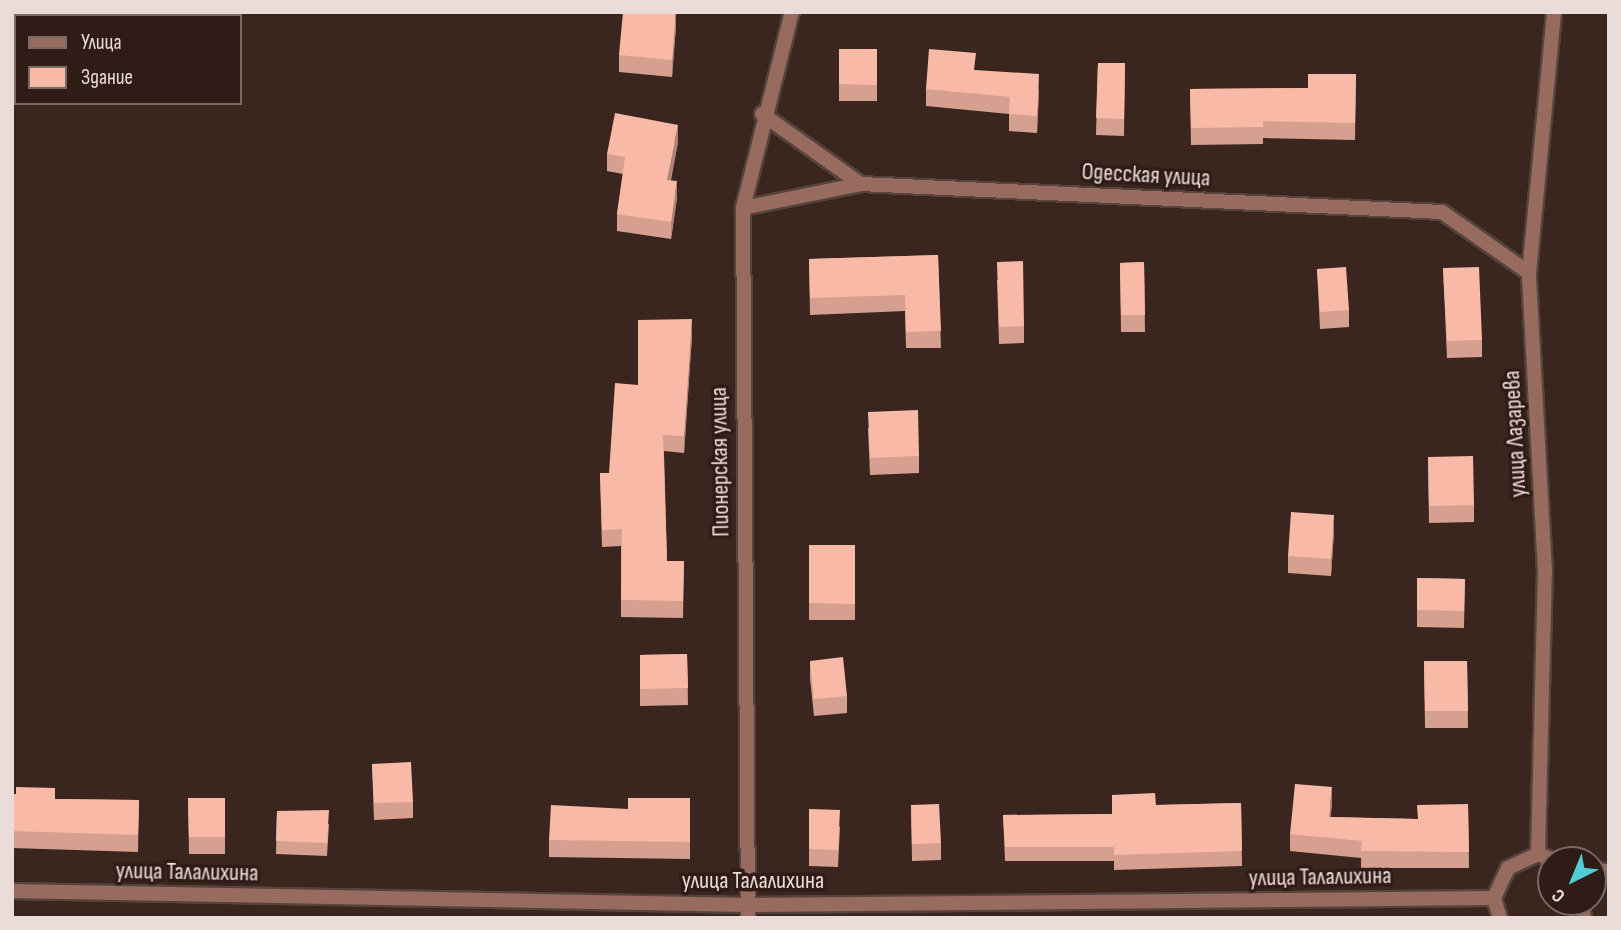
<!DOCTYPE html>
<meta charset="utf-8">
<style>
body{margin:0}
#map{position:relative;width:1621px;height:930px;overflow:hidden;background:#3a261f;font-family:"Sofia Sans Condensed",sans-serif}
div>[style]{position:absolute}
.roads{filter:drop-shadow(2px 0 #56433d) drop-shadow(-2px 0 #56433d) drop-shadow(0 2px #56433d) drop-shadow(0 -2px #56433d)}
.minor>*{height:14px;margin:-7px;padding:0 7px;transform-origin:7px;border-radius:7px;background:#976c5f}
.tertiary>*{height:14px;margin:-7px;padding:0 7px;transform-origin:7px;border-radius:7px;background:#976c5f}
.wall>*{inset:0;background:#d5a08f}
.shaded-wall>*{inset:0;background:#ae8274}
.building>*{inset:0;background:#f8baa6}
span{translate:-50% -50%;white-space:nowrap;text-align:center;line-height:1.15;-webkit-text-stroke:7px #2f1c16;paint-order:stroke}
.street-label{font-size:24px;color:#eadcd8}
.frame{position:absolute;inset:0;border:14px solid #eadcd8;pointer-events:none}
.legend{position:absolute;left:14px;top:14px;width:228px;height:91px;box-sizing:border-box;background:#2f1c16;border:2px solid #7a6964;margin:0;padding:9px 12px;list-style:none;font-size:21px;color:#eadcd8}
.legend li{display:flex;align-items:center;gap:14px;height:35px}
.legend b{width:35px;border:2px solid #7a6964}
.north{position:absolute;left:1537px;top:846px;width:70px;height:70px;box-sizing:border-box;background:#2f1c16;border:2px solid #7a6964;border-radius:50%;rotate:223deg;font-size:19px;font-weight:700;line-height:28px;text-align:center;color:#eadcd8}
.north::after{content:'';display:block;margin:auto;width:24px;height:32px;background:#52ccd6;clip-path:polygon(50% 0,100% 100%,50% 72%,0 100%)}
</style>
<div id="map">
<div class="roads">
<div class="minor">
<i style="left:762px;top:114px;width:121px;rotate:35.3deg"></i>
<i style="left:743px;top:208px;width:120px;rotate:-11.5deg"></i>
<i style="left:861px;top:184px;width:582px;rotate:2.76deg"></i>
<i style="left:1442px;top:212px;width:106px;rotate:35deg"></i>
<i style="left:1538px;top:854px;width:282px;rotate:-88.6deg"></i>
<i style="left:1545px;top:572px;width:299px;rotate:-93.1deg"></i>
<i style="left:1529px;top:273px;width:262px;rotate:-84.5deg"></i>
<i style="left:1593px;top:870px;width:16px;rotate:4deg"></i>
<i style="left:1581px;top:902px;width:16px;rotate:79deg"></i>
<i style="left:748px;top:918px;width:710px;rotate:-90.4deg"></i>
<i style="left:743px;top:208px;width:202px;rotate:-76deg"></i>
<i style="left:1500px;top:918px;width:21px;rotate:-107deg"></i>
<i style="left:1494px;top:898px;width:33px;rotate:-65deg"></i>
<i style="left:1508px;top:868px;width:33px;rotate:-25deg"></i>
<i style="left:1538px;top:854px;width:16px;rotate:22deg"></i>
</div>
<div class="tertiary">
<i style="left:12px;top:891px;width:736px;rotate:1.09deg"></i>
<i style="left:748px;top:905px;width:746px;rotate:-0.54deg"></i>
</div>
</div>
<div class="wall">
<i style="clip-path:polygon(676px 26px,672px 77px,619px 72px,619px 55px)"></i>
<i style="clip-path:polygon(839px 49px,877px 49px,877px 101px,839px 101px)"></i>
<i style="clip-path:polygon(1098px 63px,1125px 63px,1124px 136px,1096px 135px)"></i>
<i style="clip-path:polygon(976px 70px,1039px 91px,1037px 133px,1009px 131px,1009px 114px,926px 106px,926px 89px)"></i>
<i style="clip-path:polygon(1356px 74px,1355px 140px,1263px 138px,1263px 144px,1191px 145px,1190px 89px,1308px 88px)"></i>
<i style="clip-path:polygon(678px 142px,671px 180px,677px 198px,671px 239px,617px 231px,617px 214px,623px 174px,607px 171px,607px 154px)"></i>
<i style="clip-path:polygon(938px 255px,941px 348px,906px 348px,905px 311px,810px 315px,809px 259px)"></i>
<i style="clip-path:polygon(1144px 262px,1145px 332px,1121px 332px,1120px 263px)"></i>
<i style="clip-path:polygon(1443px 268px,1482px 340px,1482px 357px,1447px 358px)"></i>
<i style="clip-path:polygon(1317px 269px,1349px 310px,1349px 327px,1320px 329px)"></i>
<i style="clip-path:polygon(997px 279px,1024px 326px,1024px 343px,999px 344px)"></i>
<i style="clip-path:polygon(692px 336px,684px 453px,664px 451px,667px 561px,684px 561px,683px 618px,621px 617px,621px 546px,602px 547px,600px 473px,609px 473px,638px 385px)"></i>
<i style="clip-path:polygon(868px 428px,919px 456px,919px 473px,870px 475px)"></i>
<i style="clip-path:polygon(1428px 457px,1474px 505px,1474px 522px,1429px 523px)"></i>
<i style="clip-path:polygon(1334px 532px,1331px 576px,1288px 573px,1288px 556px)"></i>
<i style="clip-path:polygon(809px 545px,855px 545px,855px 620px,809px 620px)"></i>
<i style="clip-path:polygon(1417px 578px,1465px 579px,1464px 628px,1417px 627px)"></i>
<i style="clip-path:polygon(687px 654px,688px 705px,640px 706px,640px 655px)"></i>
<i style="clip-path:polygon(810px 661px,847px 696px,847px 713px,814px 716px,810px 678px)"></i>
<i style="clip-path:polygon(1424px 661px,1467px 661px,1468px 728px,1425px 728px)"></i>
<i style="clip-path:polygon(372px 764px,413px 802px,413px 818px,374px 820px)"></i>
<i style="clip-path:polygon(12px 794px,55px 799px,139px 800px,138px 852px,12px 848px)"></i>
<i style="clip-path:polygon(1112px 795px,1156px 805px,1241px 803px,1242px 866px,1114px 870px,1114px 861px,1005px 861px,1003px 815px,1112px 814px)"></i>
<i style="clip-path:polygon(188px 798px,225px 798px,225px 854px,189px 854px)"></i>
<i style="clip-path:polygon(690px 798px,690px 859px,549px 857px,549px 840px,628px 809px)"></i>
<i style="clip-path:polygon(1332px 804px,1330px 817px,1417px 819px,1468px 804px,1469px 868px,1361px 868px,1361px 858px,1290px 851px,1290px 834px)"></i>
<i style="clip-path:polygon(911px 805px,941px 843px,941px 860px,912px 861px)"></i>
<i style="clip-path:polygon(809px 809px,840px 827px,838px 867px,809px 866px)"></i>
<i style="clip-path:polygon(277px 811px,329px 824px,327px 856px,276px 854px)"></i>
</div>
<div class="shaded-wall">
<i style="clip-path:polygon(676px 12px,676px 26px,672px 77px,672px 60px)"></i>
<i style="clip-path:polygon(1039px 74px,1039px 91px,1037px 133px,1037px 116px)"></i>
<i style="clip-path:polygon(678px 125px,678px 142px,667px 196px,667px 180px)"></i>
<i style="clip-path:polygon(677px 181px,677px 198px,671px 239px,671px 222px)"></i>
<i style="clip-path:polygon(692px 319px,692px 336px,684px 453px,684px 436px)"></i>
<i style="clip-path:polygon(1334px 515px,1334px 532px,1331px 576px,1331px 559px)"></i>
<i style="clip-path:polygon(1332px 787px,1332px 804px,1329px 834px,1329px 817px)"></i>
</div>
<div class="building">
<i style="clip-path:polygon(623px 12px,676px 12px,672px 60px,619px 55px)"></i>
<i style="clip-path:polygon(839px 49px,877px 49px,877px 85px,839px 84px)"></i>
<i style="clip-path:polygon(929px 49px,976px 53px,974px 70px,1039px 74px,1037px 116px,1009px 114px,1010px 97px,926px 89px)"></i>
<i style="clip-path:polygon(1098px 63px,1125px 63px,1124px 119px,1096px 118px)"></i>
<i style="clip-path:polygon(1308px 74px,1356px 74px,1355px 123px,1263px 121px,1263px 127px,1191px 128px,1190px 89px,1308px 88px)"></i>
<i style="clip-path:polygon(615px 113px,678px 125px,667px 180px,677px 181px,671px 222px,617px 214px,625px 157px,607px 154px)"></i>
<i style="clip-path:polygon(938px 255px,941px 331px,906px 332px,905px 295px,810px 298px,809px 259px)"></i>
<i style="clip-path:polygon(1023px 261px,1024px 326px,999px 327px,997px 262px)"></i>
<i style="clip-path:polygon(1144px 262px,1145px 315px,1121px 315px,1120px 263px)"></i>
<i style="clip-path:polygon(1346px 267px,1349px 310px,1320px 312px,1317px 269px)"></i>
<i style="clip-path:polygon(1479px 267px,1482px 340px,1447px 341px,1443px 268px)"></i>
<i style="clip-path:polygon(692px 319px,684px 436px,663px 435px,667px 561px,684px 561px,683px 601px,621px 600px,622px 529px,602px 530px,600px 473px,609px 473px,615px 383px,638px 385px,638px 320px)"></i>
<i style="clip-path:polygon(918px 410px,919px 456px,870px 458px,868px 412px)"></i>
<i style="clip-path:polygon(1473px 456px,1474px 505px,1429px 506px,1428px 457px)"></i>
<i style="clip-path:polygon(1291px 512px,1334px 515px,1331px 559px,1288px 556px)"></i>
<i style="clip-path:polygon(809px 545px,855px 545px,855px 604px,809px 603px)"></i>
<i style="clip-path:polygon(1417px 578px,1465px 579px,1464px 611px,1417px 610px)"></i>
<i style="clip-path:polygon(687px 654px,688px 688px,640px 689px,640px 655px)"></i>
<i style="clip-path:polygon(843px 657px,847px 696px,814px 699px,810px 661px)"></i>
<i style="clip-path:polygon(1424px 661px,1467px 661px,1468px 711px,1425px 711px)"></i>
<i style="clip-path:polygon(411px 762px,413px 802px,374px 803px,372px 764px)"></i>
<i style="clip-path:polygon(1295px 784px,1332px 787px,1329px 817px,1418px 819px,1417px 805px,1468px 804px,1469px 852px,1361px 851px,1362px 841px,1290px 834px)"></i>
<i style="clip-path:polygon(16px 787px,55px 788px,55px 799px,139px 800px,138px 835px,12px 831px,12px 794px,16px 794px)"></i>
<i style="clip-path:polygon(1155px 793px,1156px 805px,1241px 803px,1242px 851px,1114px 855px,1114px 847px,1005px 847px,1003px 815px,1112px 814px,1112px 795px)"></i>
<i style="clip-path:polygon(188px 798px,225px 798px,225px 837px,189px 837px)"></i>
<i style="clip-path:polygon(628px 798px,690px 798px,690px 842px,549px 840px,551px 805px,628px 809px)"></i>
<i style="clip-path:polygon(939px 804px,941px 843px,912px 844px,911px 805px)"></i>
<i style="clip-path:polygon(809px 809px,840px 810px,838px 850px,809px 849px)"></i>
<i style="clip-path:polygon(329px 810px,327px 843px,276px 841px,277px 811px)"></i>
</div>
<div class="street-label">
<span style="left:1146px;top:175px;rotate:3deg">Одесская улица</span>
<span style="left:1515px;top:434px;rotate:-93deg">улица Лазарева</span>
<span style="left:720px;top:462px;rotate:-91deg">Пионерская улица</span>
<span style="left:187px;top:872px;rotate:1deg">улица Талалихина</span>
<span style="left:1320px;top:877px;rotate:-1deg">улица Талалихина</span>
<span style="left:753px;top:881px">улица Талалихина</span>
</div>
<div class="frame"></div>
<ul class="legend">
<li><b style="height:9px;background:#976c5f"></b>Улица</li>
<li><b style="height:19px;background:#f8baa6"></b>Здание</li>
</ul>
<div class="north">С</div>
</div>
